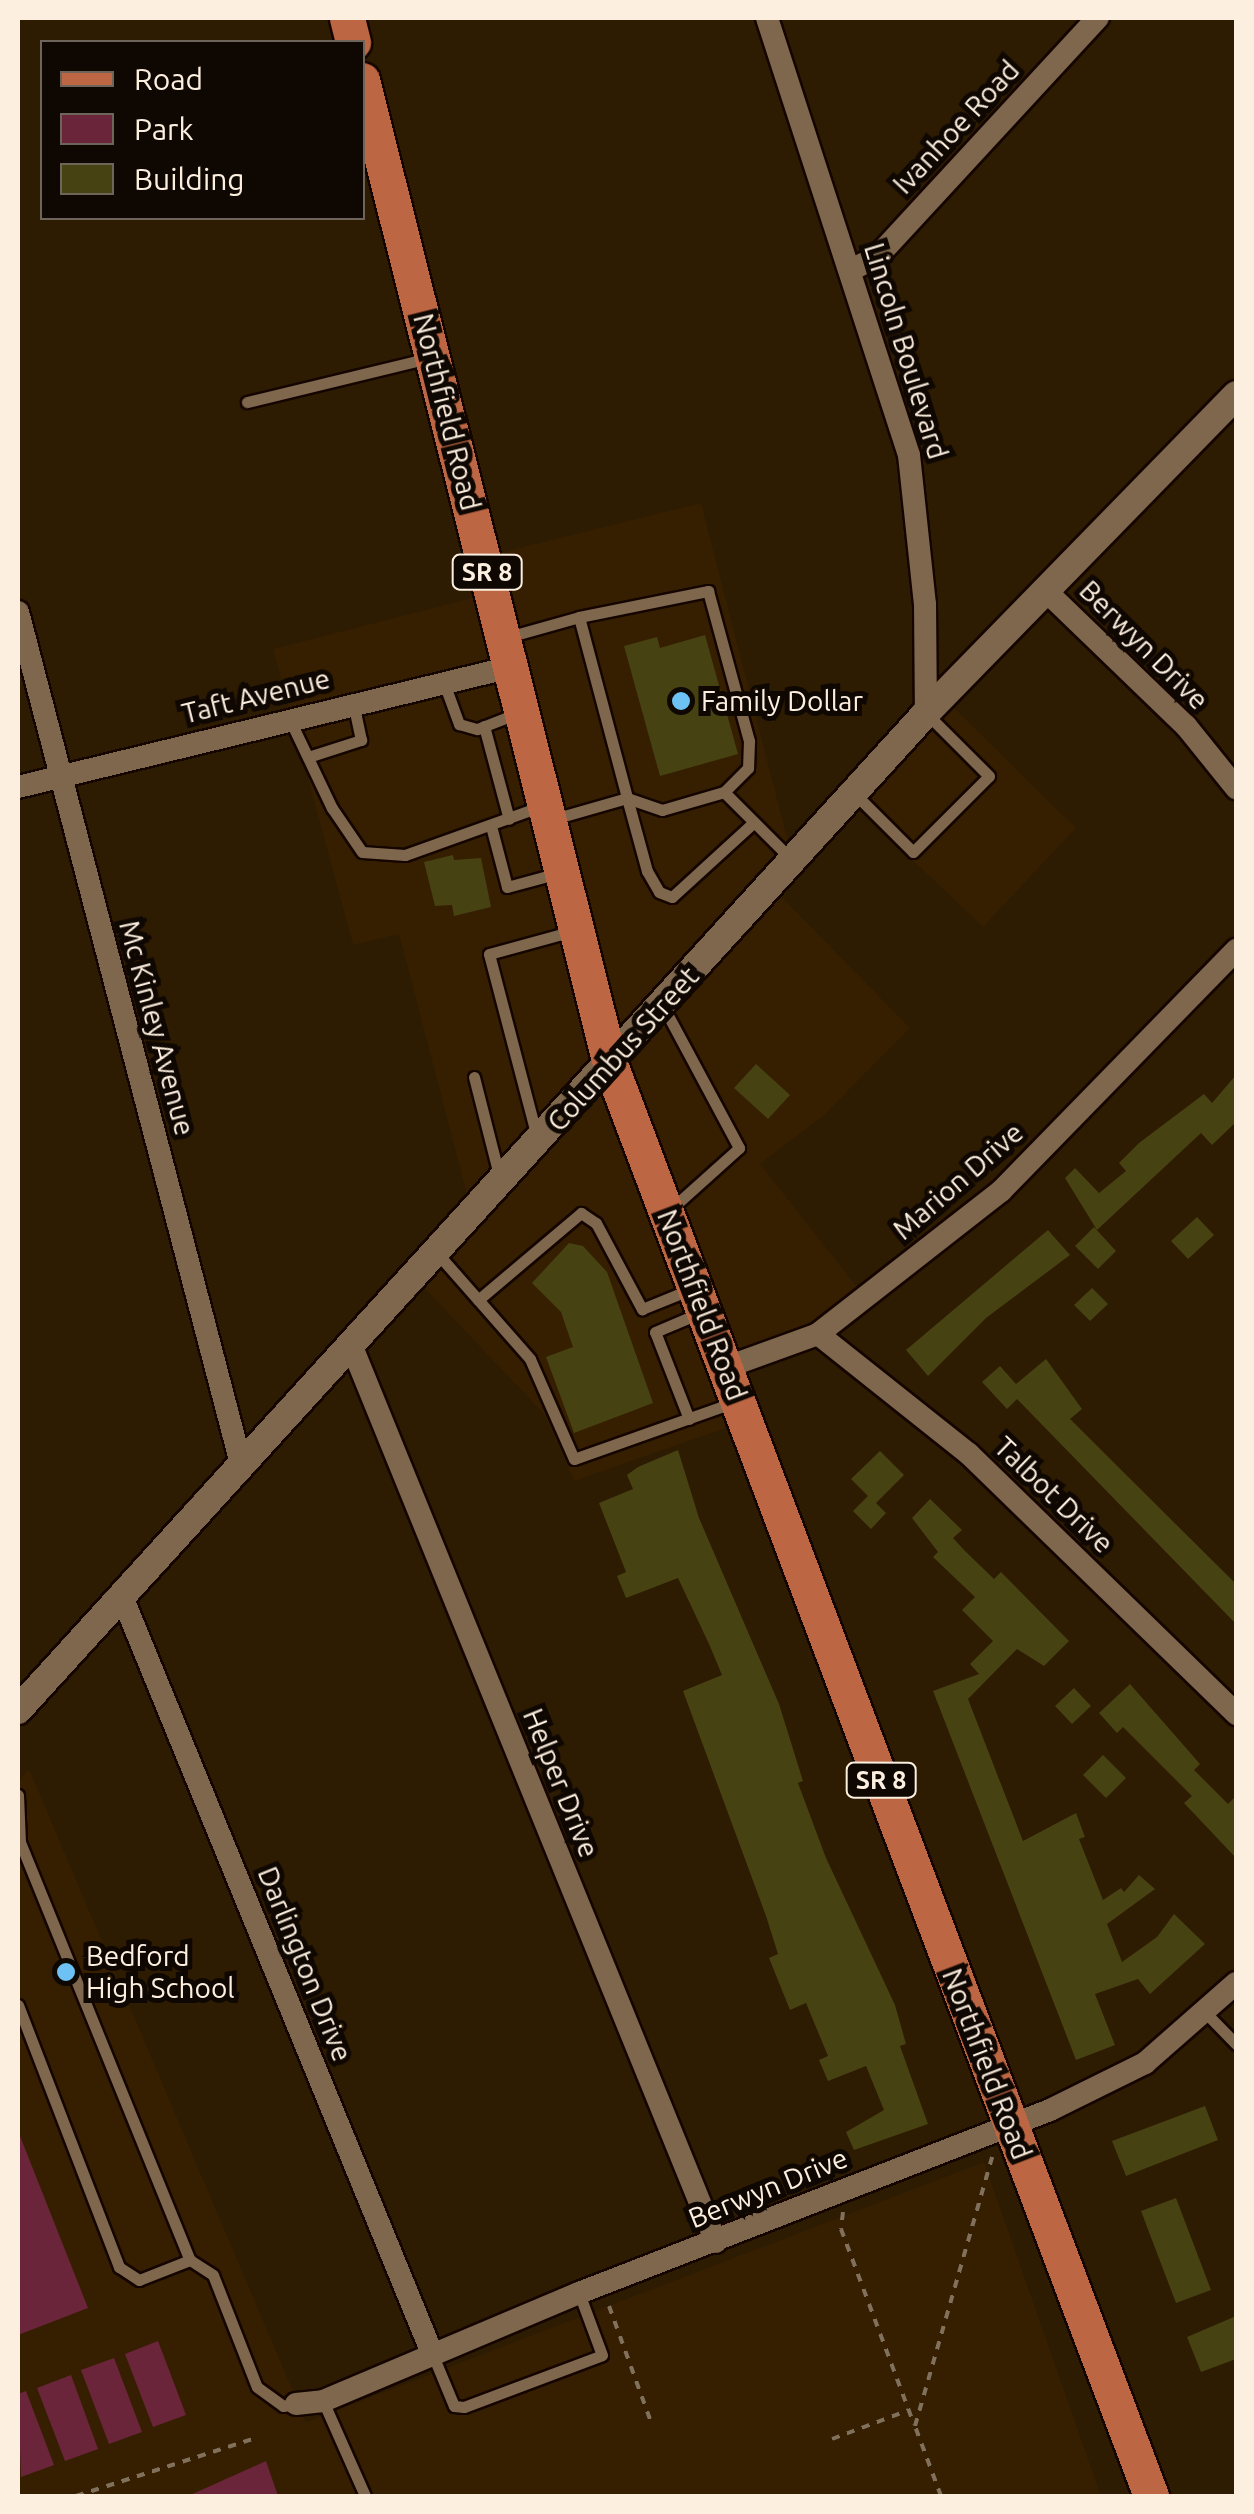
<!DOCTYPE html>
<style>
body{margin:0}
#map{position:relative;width:1254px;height:2514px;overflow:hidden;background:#2d1b02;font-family:Ubuntu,sans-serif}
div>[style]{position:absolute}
.built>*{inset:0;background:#361f00}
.green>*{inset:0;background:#6a253a}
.building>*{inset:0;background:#474212}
.path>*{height:4px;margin-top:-2px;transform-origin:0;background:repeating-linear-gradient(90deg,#81715c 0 8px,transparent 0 16px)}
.roads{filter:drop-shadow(2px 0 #150500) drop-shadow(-2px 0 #150500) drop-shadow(0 2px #150500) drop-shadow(0 -2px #150500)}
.service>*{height:11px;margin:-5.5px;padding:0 5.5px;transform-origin:5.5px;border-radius:5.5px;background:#7e674d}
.minor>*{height:22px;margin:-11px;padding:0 11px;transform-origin:11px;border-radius:11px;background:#7e674d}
.tertiary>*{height:28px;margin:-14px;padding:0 14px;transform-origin:14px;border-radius:14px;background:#7e674d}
.primary>*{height:35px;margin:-17.5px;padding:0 17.5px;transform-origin:17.5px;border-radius:17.5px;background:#bd6643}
.dots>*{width:28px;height:28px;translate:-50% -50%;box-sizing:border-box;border:5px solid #0f0701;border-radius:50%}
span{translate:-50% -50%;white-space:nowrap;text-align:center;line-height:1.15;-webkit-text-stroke:10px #0f0701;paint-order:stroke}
.shield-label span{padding:2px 8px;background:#0f0701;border:2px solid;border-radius:8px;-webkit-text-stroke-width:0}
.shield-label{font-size:25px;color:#fcefe0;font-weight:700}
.street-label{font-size:28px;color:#fcefe0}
.poi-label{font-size:28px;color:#fcefe0}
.left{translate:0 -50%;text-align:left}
.frame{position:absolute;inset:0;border:20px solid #fcefe0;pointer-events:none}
.legend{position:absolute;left:40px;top:40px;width:325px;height:180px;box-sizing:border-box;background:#0f0701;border:2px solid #6e645a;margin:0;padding:12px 18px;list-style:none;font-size:30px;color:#fcefe0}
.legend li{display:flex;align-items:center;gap:20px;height:50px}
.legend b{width:50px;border:2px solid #6e645a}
</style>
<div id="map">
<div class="built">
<i style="clip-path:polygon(701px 503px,793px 861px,771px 886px,910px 1028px,823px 1116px,760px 1164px,865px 1297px,818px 1334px,727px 1367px,746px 1421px,574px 1481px,544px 1414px,415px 1278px,472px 1214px,399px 934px,353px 945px,273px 649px,492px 593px,483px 557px)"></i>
<i style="clip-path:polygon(942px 696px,1076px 828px,983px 927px,848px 799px)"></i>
<i style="clip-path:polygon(29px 1769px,306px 2422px,984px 2162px,1101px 2496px,18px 2496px,18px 1782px)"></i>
</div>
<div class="green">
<i style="clip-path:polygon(18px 2131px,88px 2308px,18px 2335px)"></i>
<i style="clip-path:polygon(158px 2341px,186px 2415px,153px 2427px,125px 2354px)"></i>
<i style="clip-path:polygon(114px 2358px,142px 2432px,109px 2444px,81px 2370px)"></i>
<i style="clip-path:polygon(71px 2375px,98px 2449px,65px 2461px,37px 2388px)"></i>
<i style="clip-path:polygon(26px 2391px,54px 2465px,21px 2477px,18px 2394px)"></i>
<i style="clip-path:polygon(266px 2461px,278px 2496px,188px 2496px)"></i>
</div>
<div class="building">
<i style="clip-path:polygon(705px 635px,738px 754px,660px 776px,624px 646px,657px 637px,660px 648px)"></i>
<i style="clip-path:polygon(453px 855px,454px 860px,481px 858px,491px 907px,454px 916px,452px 905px,435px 906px,424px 862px)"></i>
<i style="clip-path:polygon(756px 1064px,790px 1095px,768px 1119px,734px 1088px)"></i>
<i style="clip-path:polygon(1236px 1075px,1236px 1122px,1212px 1145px,1201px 1133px,1097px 1230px,1065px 1178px,1075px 1168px,1099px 1193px,1126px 1171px,1119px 1163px,1139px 1143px,1204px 1094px,1212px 1103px)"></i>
<i style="clip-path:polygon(1197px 1217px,1214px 1235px,1188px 1259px,1171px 1241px)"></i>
<i style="clip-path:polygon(1094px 1227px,1116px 1251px,1098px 1269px,1075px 1246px)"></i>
<i style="clip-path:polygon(1048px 1230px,1070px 1255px,986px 1318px,928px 1376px,906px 1350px)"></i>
<i style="clip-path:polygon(569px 1243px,583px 1246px,607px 1272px,653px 1403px,574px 1433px,546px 1357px,573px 1347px,561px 1312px,532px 1283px)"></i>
<i style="clip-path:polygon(1092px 1288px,1108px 1304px,1090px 1321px,1074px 1305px)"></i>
<i style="clip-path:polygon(1046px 1359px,1082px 1409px,1070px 1419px,1236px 1584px,1236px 1624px,1017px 1399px,1007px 1409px,982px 1382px,1000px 1366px,1016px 1384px)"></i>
<i style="clip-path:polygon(678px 1450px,699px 1518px,779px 1704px,803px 1781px,798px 1783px,826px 1858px,895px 2005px,906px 2044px,900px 2046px,928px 2124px,854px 2150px,846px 2132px,884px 2110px,866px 2066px,828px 2081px,819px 2060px,828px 2056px,806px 2003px,790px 2010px,769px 1958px,778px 1954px,766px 1916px,683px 1691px,722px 1675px,709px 1644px,678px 1578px,626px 1598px,617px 1576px,626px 1572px,599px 1503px,633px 1489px,627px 1475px,638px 1467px)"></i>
<i style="clip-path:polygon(880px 1451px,904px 1475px,876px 1503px,886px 1513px,871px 1529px,853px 1511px,868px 1496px,851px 1479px)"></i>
<i style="clip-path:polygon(930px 1499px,962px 1530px,953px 1538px,965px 1551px,994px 1579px,1001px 1572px,1069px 1641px,1044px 1666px,1017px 1649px,968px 1699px,1023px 1841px,1076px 1813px,1085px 1837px,1079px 1839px,1103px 1900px,1121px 1888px,1124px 1892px,1139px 1875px,1155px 1889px,1107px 1924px,1122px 1962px,1157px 1937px,1174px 1914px,1205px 1944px,1150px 1994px,1138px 1979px,1095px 1994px,1115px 2045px,1076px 2060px,933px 1691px,979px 1674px,970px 1664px,993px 1641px,962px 1610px,975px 1597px,933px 1557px,938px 1552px,912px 1518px)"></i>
<i style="clip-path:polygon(1130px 1684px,1200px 1764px,1194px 1770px,1228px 1804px,1236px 1796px,1236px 1858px,1184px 1803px,1192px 1796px,1123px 1727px,1117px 1733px,1099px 1713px)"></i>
<i style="clip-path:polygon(1074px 1688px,1091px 1706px,1072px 1724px,1055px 1706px)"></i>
<i style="clip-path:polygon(1103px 1755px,1126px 1778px,1106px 1798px,1083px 1775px)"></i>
<i style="clip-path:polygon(1205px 2106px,1218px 2140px,1126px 2176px,1112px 2141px)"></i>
<i style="clip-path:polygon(1176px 2198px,1211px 2290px,1176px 2303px,1141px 2211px)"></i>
<i style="clip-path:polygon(1236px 2316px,1236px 2359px,1201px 2372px,1187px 2337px)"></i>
</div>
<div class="path">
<i style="left:843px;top:2212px;width:17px;rotate:97deg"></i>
<i style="left:841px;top:2229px;width:208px;rotate:69.5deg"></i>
<i style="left:609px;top:2306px;width:127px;rotate:70.1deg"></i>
<i style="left:832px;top:2439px;width:82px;rotate:-20.6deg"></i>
<i style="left:76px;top:2496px;width:189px;rotate:-17.9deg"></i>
<i style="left:941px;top:2496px;width:75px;rotate:-110.4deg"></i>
<i style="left:915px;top:2426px;width:280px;rotate:-74deg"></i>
</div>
<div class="roads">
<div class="service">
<i style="left:247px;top:402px;width:187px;rotate:-13.6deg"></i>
<i style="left:579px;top:617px;width:132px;rotate:-11.4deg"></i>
<i style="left:708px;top:591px;width:156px;rotate:74.7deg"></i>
<i style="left:749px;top:741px;width:27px;rotate:92deg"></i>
<i style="left:748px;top:768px;width:34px;rotate:135deg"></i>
<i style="left:508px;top:637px;width:74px;rotate:-15.7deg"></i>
<i style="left:579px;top:617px;width:187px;rotate:75.1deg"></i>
<i style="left:627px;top:798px;width:80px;rotate:164.1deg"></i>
<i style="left:444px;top:683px;width:44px;rotate:69.9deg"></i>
<i style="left:459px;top:724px;width:19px;rotate:16deg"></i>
<i style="left:477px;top:729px;width:44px;rotate:-21.3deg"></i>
<i style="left:289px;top:718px;width:100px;rotate:64.5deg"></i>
<i style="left:332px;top:808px;width:53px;rotate:55.7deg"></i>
<i style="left:362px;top:852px;width:43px;rotate:4deg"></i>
<i style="left:405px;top:855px;width:145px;rotate:-19.7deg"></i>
<i style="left:484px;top:726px;width:96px;rotate:75deg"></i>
<i style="left:308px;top:757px;width:56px;rotate:-17.8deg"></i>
<i style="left:361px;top:740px;width:38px;rotate:-102deg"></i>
<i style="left:854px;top:793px;width:83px;rotate:45deg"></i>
<i style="left:913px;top:852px;width:107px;rotate:-45deg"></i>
<i style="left:989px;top:776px;width:89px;rotate:-135deg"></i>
<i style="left:627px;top:798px;width:76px;rotate:74.7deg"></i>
<i style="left:647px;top:871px;width:24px;rotate:60deg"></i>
<i style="left:659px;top:892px;width:14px;rotate:21deg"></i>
<i style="left:672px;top:897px;width:111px;rotate:-42.4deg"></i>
<i style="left:627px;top:798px;width:37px;rotate:19deg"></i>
<i style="left:662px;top:810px;width:65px;rotate:-16.2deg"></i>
<i style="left:724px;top:792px;width:95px;rotate:45deg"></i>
<i style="left:491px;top:826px;width:63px;rotate:75.3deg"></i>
<i style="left:507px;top:887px;width:54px;rotate:-15.1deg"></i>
<i style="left:663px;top:1006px;width:161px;rotate:61.8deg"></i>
<i style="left:739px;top:1148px;width:93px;rotate:138.1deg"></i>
<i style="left:474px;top:1077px;width:105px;rotate:75.7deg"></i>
<i style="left:537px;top:1137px;width:189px;rotate:-104.7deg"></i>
<i style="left:489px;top:954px;width:87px;rotate:-15.3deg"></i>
<i style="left:437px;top:1253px;width:141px;rotate:48.7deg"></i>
<i style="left:530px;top:1359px;width:109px;rotate:66.3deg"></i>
<i style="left:574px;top:1459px;width:171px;rotate:-19.5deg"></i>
<i style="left:478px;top:1300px;width:135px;rotate:-40.2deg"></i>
<i style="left:581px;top:1213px;width:18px;rotate:34deg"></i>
<i style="left:596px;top:1223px;width:98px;rotate:61.9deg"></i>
<i style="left:642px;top:1309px;width:51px;rotate:-22deg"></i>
<i style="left:689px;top:1419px;width:93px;rotate:-111.3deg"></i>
<i style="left:655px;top:1332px;width:49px;rotate:-22.9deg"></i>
<i style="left:18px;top:1795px;width:47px;rotate:87.6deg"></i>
<i style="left:20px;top:1842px;width:451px;rotate:67.9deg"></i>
<i style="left:190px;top:2260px;width:27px;rotate:33deg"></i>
<i style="left:213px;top:2275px;width:120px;rotate:68.6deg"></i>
<i style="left:257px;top:2387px;width:32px;rotate:36deg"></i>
<i style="left:283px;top:2406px;width:13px;rotate:-9deg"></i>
<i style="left:18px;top:2005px;width:281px;rotate:68.9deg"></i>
<i style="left:119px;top:2267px;width:24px;rotate:33deg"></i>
<i style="left:139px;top:2280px;width:55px;rotate:-21.4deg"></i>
<i style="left:1203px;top:2010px;width:47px;rotate:45.9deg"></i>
<i style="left:432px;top:2353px;width:57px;rotate:67.5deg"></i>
<i style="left:454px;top:2406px;width:10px;rotate:6deg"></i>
<i style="left:464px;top:2407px;width:147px;rotate:-20.6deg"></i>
<i style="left:602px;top:2355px;width:66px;rotate:-110.4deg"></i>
<i style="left:323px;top:2401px;width:104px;rotate:66.1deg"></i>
</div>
<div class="minor">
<i style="left:767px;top:18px;width:459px;rotate:72deg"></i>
<i style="left:909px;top:455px;width:150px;rotate:83.9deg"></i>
<i style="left:925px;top:604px;width:109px;rotate:89.5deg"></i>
<i style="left:851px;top:270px;width:30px;rotate:-27deg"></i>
<i style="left:878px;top:256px;width:324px;rotate:-47.3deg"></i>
<i style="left:1047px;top:592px;width:193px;rotate:44deg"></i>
<i style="left:1186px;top:726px;width:80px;rotate:51.1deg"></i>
<i style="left:18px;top:612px;width:877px;rotate:75.33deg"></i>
<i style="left:18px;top:787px;width:507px;rotate:-13.68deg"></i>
<i style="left:818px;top:1334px;width:193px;rotate:38.5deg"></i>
<i style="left:969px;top:1454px;width:373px;rotate:44.2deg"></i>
<i style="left:352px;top:1347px;width:966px;rotate:67.87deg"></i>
<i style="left:727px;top:1367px;width:97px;rotate:-19.9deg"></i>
<i style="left:818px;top:1334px;width:232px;rotate:-38deg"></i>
<i style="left:1001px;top:1191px;width:337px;rotate:-45.7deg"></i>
<i style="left:123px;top:1599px;width:815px;rotate:67.72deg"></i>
<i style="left:296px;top:2404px;width:27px;rotate:-6deg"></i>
<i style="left:323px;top:2401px;width:278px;rotate:-22.9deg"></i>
<i style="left:579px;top:2293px;width:505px;rotate:-21.23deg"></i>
<i style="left:1050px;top:2110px;width:106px;rotate:-26.3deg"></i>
<i style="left:1145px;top:2063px;width:121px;rotate:-41.3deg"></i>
</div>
<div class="tertiary">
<i style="left:18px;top:1710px;width:1349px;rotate:-47.67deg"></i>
<i style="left:926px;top:713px;width:444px;rotate:-45.7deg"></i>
</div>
<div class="primary">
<i style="left:347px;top:18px;width:25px;rotate:76deg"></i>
<i style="left:362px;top:80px;width:1015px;rotate:75.85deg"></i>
<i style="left:610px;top:1064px;width:1531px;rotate:69.3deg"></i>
</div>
</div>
<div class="dots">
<i style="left:681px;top:701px;background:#6dc2f3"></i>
<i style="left:66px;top:1972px;background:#6dc2f3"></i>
</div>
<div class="shield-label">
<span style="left:487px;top:572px">SR 8</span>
<span style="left:881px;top:1780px">SR 8</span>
</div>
<div class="street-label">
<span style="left:956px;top:127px;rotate:-47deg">Ivanhoe Road</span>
<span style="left:906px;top:351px;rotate:73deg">Lincoln Boulevard</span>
<span style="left:447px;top:412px;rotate:76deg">Northfield Road</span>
<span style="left:1144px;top:645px;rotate:45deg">Berwyn Drive</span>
<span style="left:256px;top:696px;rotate:-14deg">Taft Avenue</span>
<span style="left:157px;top:1028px;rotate:75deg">Mc Kinley Avenue</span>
<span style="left:623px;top:1049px;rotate:-48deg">Columbus Street</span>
<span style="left:958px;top:1181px;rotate:-41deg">Marion Drive</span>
<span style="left:702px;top:1305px;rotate:69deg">Northfield Road</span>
<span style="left:1054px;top:1495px;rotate:44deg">Talbot Drive</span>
<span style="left:561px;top:1783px;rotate:68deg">Helper Drive</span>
<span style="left:305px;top:1964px;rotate:68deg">Darlington Drive</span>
<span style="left:987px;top:2064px;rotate:69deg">Northfield Road</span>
<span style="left:768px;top:2188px;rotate:-22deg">Berwyn Drive</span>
</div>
<div class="poi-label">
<span class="left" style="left:701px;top:701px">Family Dollar</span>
<span class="left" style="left:86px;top:1972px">Bedford<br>High School</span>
</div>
<div class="frame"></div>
<ul class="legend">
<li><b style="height:12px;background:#bd6643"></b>Road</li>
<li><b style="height:28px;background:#6a253a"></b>Park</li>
<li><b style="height:28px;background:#474212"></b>Building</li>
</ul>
</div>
